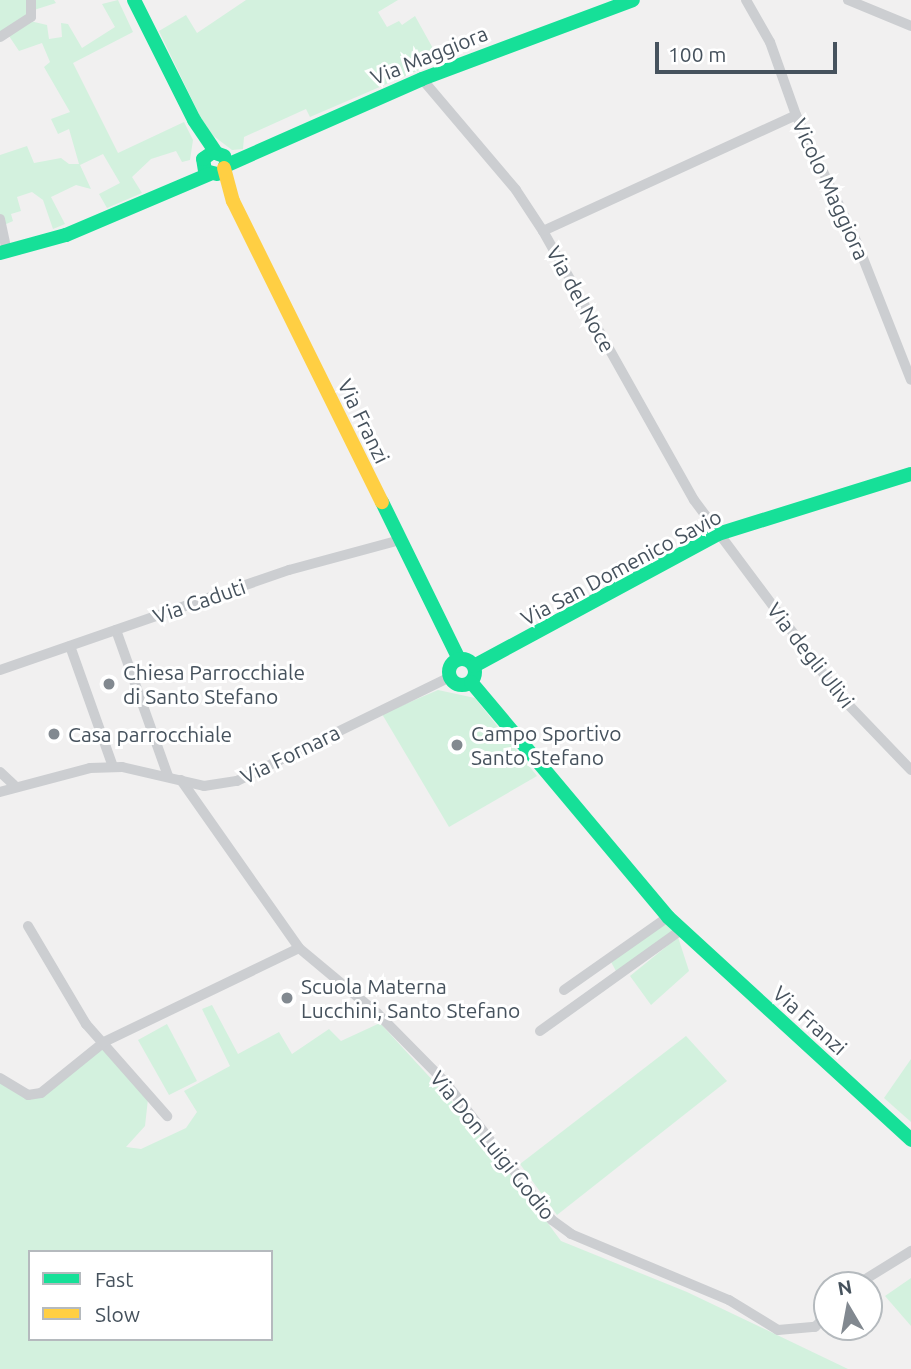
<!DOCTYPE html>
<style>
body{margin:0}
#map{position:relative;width:911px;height:1369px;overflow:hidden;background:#f1f0f0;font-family:Ubuntu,sans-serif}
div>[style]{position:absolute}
.green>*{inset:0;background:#d3f1de}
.street>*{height:10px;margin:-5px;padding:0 5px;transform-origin:5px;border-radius:5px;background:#ccced1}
.fast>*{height:14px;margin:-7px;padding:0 7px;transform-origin:7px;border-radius:7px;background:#16e098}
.fast>.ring{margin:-7px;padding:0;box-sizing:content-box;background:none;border:14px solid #16e098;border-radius:50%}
.slow>*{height:14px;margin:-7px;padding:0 7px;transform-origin:7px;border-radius:7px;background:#ffcf43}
.dots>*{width:19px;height:19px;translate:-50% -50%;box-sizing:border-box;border:4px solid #fff;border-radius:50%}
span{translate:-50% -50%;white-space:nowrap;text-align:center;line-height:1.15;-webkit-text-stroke:6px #fff;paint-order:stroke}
.street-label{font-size:21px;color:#46525d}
.poi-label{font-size:21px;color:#46525d}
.left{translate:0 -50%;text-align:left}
.legend{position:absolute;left:28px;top:1250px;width:245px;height:91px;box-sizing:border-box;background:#fff;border:2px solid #b5babe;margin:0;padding:9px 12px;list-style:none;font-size:21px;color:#46525d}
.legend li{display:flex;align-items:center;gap:14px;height:35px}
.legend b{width:35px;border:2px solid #b5babe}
.north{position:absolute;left:813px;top:1271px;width:70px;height:70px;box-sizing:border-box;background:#fff;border:2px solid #b5babe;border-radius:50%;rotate:350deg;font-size:19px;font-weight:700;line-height:28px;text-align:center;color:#46525d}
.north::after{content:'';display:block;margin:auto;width:24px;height:32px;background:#828990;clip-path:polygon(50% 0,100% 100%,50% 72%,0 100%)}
.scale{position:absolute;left:655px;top:42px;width:182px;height:32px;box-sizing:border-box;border:4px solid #46525d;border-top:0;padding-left:9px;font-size:21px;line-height:24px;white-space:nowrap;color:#46525d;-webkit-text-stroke:5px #fff;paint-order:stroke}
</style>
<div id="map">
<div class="green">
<i style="clip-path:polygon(0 0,54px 0,56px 3px,34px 10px,30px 21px,47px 25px,49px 39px,62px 37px,61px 23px,68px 24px,82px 48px,115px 27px,102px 4px,118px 0,133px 32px,73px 63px,118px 153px,184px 122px,193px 140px,190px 160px,182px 162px,176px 151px,151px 159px,132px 177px,142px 193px,107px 208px,99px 194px,120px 183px,103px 154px,80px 165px,91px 189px,76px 185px,51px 197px,65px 224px,53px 229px,43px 200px,32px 192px,17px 197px,21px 211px,11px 214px,13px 221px,4px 225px,0 235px,0 155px,27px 146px,34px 163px,61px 158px,69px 164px,79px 164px,69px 129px,58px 134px,51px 119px,70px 112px,44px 67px,50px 62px,42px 43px,19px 51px,9px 36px,0 42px)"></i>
<i style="clip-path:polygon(246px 0,398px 0,378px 12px,387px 27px,399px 21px,402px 25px,415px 16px,440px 61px,310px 117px,306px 109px,244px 137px,243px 149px,232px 150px,207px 131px,159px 31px,186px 15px,197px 33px)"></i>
<i style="clip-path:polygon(438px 690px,475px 698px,537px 776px,449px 827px,382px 714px)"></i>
<i style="clip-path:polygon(666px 920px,675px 929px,617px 973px,610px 960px)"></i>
<i style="clip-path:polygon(678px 937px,689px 971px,651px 1005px,630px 976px)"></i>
<i style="clip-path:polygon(evenodd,212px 1005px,238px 1054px,279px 1032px,292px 1054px,329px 1029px,341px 1041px,380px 1023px,481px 1133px,561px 1241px,687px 1292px,848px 1369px,0 1369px,0 1081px,27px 1099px,102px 1049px,148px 1099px,145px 1126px,126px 1147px,141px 1149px,186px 1128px,197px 1112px,184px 1091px,230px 1066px,202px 1009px,212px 1005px,30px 1252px,271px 1252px,271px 1339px,30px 1339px,30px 1252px)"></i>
<i style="clip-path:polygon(167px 1024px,197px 1081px,169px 1095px,138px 1040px)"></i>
<i style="clip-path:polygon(686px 1036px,727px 1081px,557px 1215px,520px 1164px)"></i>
<i style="clip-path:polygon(911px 1059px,911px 1122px,884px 1098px)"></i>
<i style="clip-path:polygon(911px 1278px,911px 1326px,885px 1296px)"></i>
</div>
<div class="street">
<i style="left:746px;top:0;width:48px;rotate:60.3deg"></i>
<i style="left:770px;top:42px;width:77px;rotate:70.4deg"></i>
<i style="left:796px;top:115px;width:142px;rotate:64.5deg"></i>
<i style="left:857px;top:243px;width:147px;rotate:68.5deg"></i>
<i style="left:848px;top:0;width:68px;rotate:22.4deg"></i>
<i style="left:0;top:37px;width:37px;rotate:-33deg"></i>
<i style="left:31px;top:17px;width:17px;rotate:-90deg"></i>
<i style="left:422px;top:79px;width:145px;rotate:49.7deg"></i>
<i style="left:516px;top:190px;width:49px;rotate:56.6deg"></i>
<i style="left:543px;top:231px;width:308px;rotate:60.7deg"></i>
<i style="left:694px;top:500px;width:246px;rotate:53.3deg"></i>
<i style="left:841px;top:697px;width:101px;rotate:46.2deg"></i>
<i style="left:0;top:219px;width:34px;rotate:78deg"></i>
<i style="left:543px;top:231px;width:278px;rotate:-24.6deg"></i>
<i style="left:116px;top:630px;width:155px;rotate:70.4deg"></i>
<i style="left:70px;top:646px;width:128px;rotate:70.4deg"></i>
<i style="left:0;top:670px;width:306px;rotate:-19.1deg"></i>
<i style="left:289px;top:570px;width:115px;rotate:-15.1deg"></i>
<i style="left:0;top:772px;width:19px;rotate:43deg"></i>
<i style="left:181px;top:780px;width:205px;rotate:54.9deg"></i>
<i style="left:299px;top:948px;width:102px;rotate:39.8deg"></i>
<i style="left:377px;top:1013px;width:98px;rotate:45.4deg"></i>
<i style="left:446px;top:1083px;width:173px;rotate:52.3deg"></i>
<i style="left:552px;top:1220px;width:24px;rotate:36deg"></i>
<i style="left:571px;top:1234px;width:171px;rotate:22.7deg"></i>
<i style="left:729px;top:1300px;width:57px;rotate:31.5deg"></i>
<i style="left:778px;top:1330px;width:37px;rotate:-5deg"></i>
<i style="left:815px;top:1327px;width:17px;rotate:-45deg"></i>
<i style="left:0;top:792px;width:93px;rotate:-14.9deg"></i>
<i style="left:90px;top:768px;width:32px;rotate:-2deg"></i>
<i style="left:122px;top:767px;width:84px;rotate:13deg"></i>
<i style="left:204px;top:786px;width:33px;rotate:-9deg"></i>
<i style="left:237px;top:781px;width:237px;rotate:-26deg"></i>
<i style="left:28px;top:926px;width:114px;rotate:59.4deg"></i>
<i style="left:86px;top:1024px;width:123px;rotate:48.6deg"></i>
<i style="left:564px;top:990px;width:127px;rotate:-35.1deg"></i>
<i style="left:540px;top:1031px;width:173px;rotate:-35.6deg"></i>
<i style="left:0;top:1078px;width:33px;rotate:31deg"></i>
<i style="left:28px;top:1095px;width:13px;rotate:-9deg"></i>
<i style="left:41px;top:1093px;width:81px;rotate:-39deg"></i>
<i style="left:104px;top:1042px;width:216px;rotate:-25.7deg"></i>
<i style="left:856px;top:1285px;width:65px;rotate:-31.7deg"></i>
</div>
<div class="fast">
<i style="left:134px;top:0;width:134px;rotate:63.4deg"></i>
<i style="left:194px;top:120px;width:40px;rotate:56deg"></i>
<i style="left:225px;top:166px;width:215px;rotate:-23.8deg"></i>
<i style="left:422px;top:79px;width:225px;rotate:-20.5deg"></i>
<i style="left:217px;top:174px;width:12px;rotate:-166deg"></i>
<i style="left:205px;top:171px;width:12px;rotate:-99deg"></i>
<i style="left:203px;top:159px;width:12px;rotate:-35deg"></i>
<i style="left:213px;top:152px;width:12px;rotate:20deg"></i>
<i style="left:0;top:253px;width:68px;rotate:-15.3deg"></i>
<i style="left:66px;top:235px;width:156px;rotate:-23deg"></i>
<i style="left:382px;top:502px;width:175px;rotate:63.9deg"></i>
<i class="ring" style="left:449px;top:659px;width:12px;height:12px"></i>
<i style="left:474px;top:666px;width:277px;rotate:-28.4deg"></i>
<i style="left:718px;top:534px;width:202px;rotate:-17.3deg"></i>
<i style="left:471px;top:682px;width:307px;rotate:50deg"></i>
<i style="left:668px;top:917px;width:330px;rotate:42.5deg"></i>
</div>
<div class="slow">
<i style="left:224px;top:168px;width:34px;rotate:75deg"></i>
<i style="left:233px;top:201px;width:336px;rotate:63.7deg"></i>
</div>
<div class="dots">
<i style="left:109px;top:684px;background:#828990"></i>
<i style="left:54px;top:734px;background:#828990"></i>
<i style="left:457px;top:745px;background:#828990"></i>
<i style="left:287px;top:998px;background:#828990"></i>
</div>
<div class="street-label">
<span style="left:429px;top:55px;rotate:-22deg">Via Maggiora</span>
<span style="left:831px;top:189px;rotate:65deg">Vicolo Maggiora</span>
<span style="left:581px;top:299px;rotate:61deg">Via del Noce</span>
<span style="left:364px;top:421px;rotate:64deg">Via Franzi</span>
<span style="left:621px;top:567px;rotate:-28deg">Via San Domenico Savio</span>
<span style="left:199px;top:601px;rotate:-19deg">Via Caduti</span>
<span style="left:811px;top:655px;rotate:52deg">Via degli Ulivi</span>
<span style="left:290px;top:754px;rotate:-26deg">Via Fornara</span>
<span style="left:810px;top:1020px;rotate:42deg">Via Franzi</span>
<span style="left:493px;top:1145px;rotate:51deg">Via Don Luigi Godio</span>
</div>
<div class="poi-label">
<span class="left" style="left:123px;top:684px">Chiesa Parrocchiale<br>di Santo Stefano</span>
<span class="left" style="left:471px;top:745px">Campo Sportivo<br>Santo Stefano</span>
<span class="left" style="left:68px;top:734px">Casa parrocchiale</span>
<span class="left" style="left:301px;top:998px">Scuola Materna<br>Lucchini, Santo Stefano</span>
</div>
<ul class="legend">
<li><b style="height:9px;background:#16e098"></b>Fast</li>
<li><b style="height:9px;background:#ffcf43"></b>Slow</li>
</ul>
<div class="north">N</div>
<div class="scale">100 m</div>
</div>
